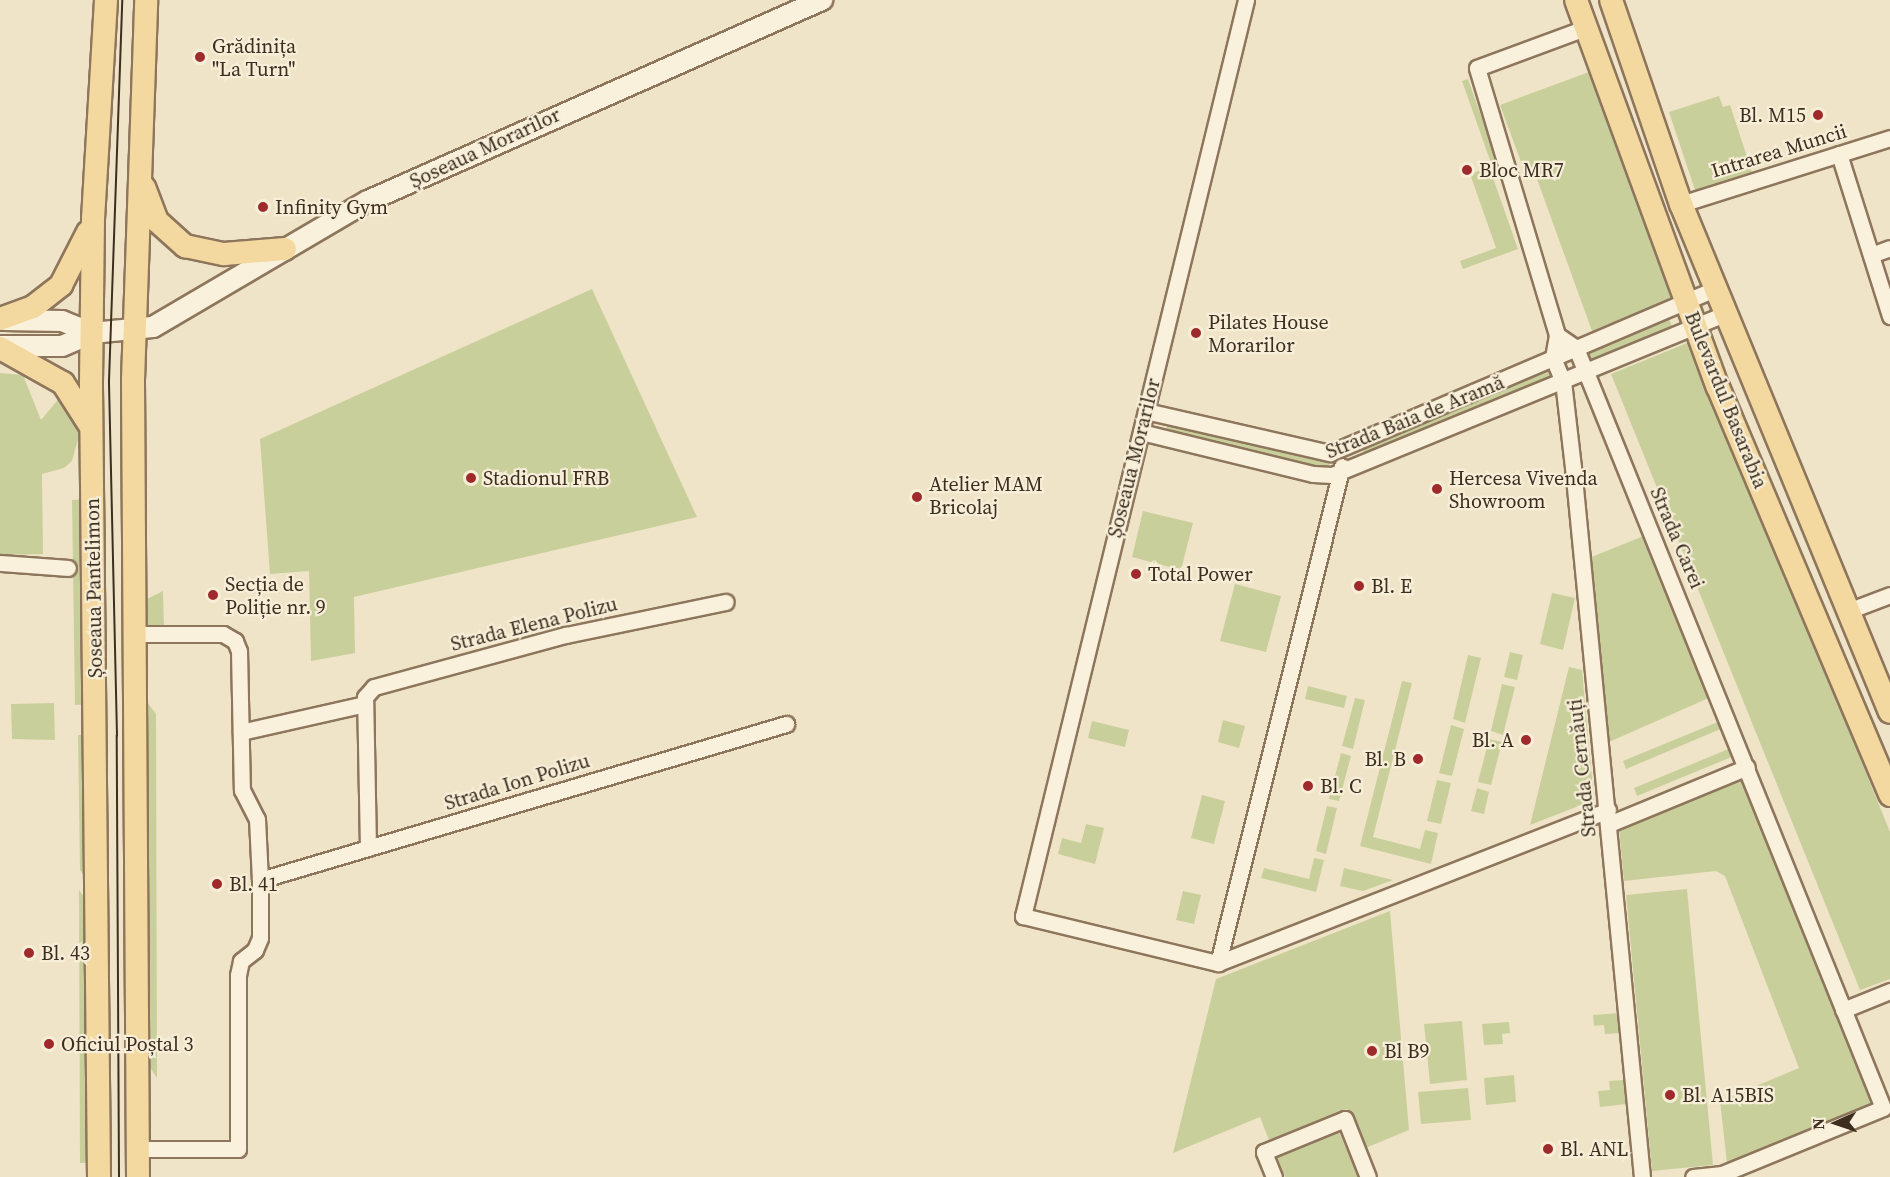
<!DOCTYPE html>
<meta charset="utf-8">
<style>
body{margin:0}
#map{position:relative;width:1890px;height:1177px;overflow:hidden;background:#f0e4c8;font-family:"Source Serif 4",serif}
div>[style]{position:absolute}
.green>*{inset:0;background:#c9cf9b}
.roads{filter:drop-shadow(2px 0 #8d765c) drop-shadow(-2px 0 #8d765c) drop-shadow(0 2px #8d765c) drop-shadow(0 -2px #8d765c)}
.street>*{height:15px;margin:-7.5px;padding:0 7.5px;transform-origin:7.5px;border-radius:7.5px;background:#faf1dc}
.secondary>*{height:20px;margin:-10px;padding:0 10px;transform-origin:10px;border-radius:10px;background:#faf1dc}
.primary>*{height:22px;margin:-11px;padding:0 11px;transform-origin:11px;border-radius:11px;background:#f3d9a0}
.tram>*{height:1.5px;margin:-0.75px;padding:0 0.75px;transform-origin:0.75px;border-radius:0.75px;background:#3d2e20}
.dots>*{width:16px;height:16px;translate:-50% -50%;box-sizing:border-box;border:3px solid #f7eed8;border-radius:50%}
span{translate:-50% -50%;white-space:nowrap;text-align:center;line-height:1.15;-webkit-text-stroke:4.5px #f7eed8;paint-order:stroke}
.poi-label{font-size:20px;color:#3d2e20}
.left{translate:0 -50%;text-align:left}
.right{translate:-100% -50%;text-align:right}
.street-label{font-size:20px;color:#3d2e20}
.north{position:absolute;left:1806px;top:1093px;width:60px;height:60px;-webkit-text-stroke:4px #f7eed8;paint-order:stroke;rotate:267deg;font-size:16px;font-weight:700;line-height:24px;text-align:center;color:#3d2e20}
.north::after{content:'';display:block;margin:auto;width:21px;height:27px;background:#3d2e20;clip-path:polygon(50% 0,100% 100%,50% 72%,0 100%)}
</style>
<div id="map">
<div class="green">
<i style="clip-path:polygon(1589px 72px,1673px 298px,1592px 331px,1533px 168px,1524px 170px,1500px 105px)"></i>
<i style="clip-path:polygon(1468px 79px,1502px 175px,1493px 178px,1518px 249px,1463px 269px,1460px 261px,1496px 248px,1470px 174px,1492px 166px,1462px 81px)"></i>
<i style="clip-path:polygon(1719px 96px,1723px 107px,1730px 105px,1752px 172px,1695px 190px,1669px 112px)"></i>
<i style="clip-path:polygon(592px 289px,697px 517px,354px 597px,355px 653px,311px 661px,309px 571px,270px 574px,260px 439px)"></i>
<i style="clip-path:polygon(1668px 316px,1673px 329px,1593px 362px,1589px 359px,1588px 349px)"></i>
<i style="clip-path:polygon(1692px 341px,1890px 832px,1890px 979px,1860px 990px,1611px 374px)"></i>
<i style="clip-path:polygon(1546px 367px,1551px 379px,1364px 455px,1363px 444px)"></i>
<i style="clip-path:polygon(0 373px,23px 375px,41px 420px,61px 396px,81px 429px,72px 461px,64px 468px,42px 474px,43px 554px,0 555px)"></i>
<i style="clip-path:polygon(1169px 420px,1329px 459px,1329px 470px,1326px 472px,1165px 433px)"></i>
<i style="clip-path:polygon(89px 499px,92px 704px,75px 705px,72px 500px)"></i>
<i style="clip-path:polygon(1143px 511px,1193px 523px,1181px 570px,1132px 557px)"></i>
<i style="clip-path:polygon(1646px 535px,1711px 697px,1609px 742px,1589px 558px)"></i>
<i style="clip-path:polygon(1235px 584px,1281px 596px,1266px 652px,1220px 641px)"></i>
<i style="clip-path:polygon(163px 591px,164px 630px,140px 630px,145px 600px)"></i>
<i style="clip-path:polygon(1552px 593px,1575px 598px,1563px 650px,1540px 644px)"></i>
<i style="clip-path:polygon(1510px 652px,1523px 655px,1517px 680px,1504px 677px)"></i>
<i style="clip-path:polygon(1468px 655px,1481px 658px,1465px 723px,1453px 719px)"></i>
<i style="clip-path:polygon(1569px 667px,1582px 670px,1594px 800px,1530px 825px)"></i>
<i style="clip-path:polygon(1402px 681px,1412px 683px,1373px 837px,1420px 849px,1425px 830px,1438px 833px,1431px 864px,1360px 846px)"></i>
<i style="clip-path:polygon(1502px 684px,1515px 687px,1503px 735px,1491px 731px)"></i>
<i style="clip-path:polygon(1308px 686px,1347px 696px,1344px 708px,1305px 699px)"></i>
<i style="clip-path:polygon(141px 694px,156px 714px,157px 1078px,143px 1057px)"></i>
<i style="clip-path:polygon(1355px 698px,1365px 700px,1353px 749px,1342px 746px)"></i>
<i style="clip-path:polygon(54px 703px,55px 740px,12px 739px,11px 704px)"></i>
<i style="clip-path:polygon(1223px 720px,1245px 726px,1239px 748px,1218px 742px)"></i>
<i style="clip-path:polygon(1092px 721px,1129px 730px,1125px 747px,1088px 738px)"></i>
<i style="clip-path:polygon(1720px 721px,1723px 728px,1626px 769px,1623px 761px)"></i>
<i style="clip-path:polygon(1451px 725px,1464px 729px,1452px 776px,1439px 773px)"></i>
<i style="clip-path:polygon(78px 735px,92px 735px,93px 888px,80px 870px)"></i>
<i style="clip-path:polygon(1489px 739px,1502px 742px,1491px 785px,1478px 782px)"></i>
<i style="clip-path:polygon(1731px 748px,1734px 756px,1637px 796px,1634px 788px)"></i>
<i style="clip-path:polygon(1341px 753px,1351px 756px,1339px 801px,1329px 799px)"></i>
<i style="clip-path:polygon(1743px 777px,1871px 1104px,1727px 1163px,1720px 1101px,1799px 1068px,1725px 876px,1716px 871px,1624px 881px,1619px 829px)"></i>
<i style="clip-path:polygon(1437px 780px,1451px 783px,1441px 824px,1427px 821px)"></i>
<i style="clip-path:polygon(1477px 788px,1489px 792px,1484px 814px,1471px 811px)"></i>
<i style="clip-path:polygon(1202px 795px,1225px 801px,1214px 844px,1191px 838px)"></i>
<i style="clip-path:polygon(1327px 806px,1337px 808px,1326px 854px,1316px 851px)"></i>
<i style="clip-path:polygon(1086px 824px,1104px 828px,1095px 864px,1058px 854px,1062px 838px,1081px 843px)"></i>
<i style="clip-path:polygon(1314px 858px,1324px 860px,1316px 892px,1261px 878px,1264px 868px,1309px 879px)"></i>
<i style="clip-path:polygon(1344px 868px,1393px 880px,1363px 891px,1340px 886px)"></i>
<i style="clip-path:polygon(1687px 889px,1713px 1165px,1652px 1171px,1626px 895px)"></i>
<i style="clip-path:polygon(79px 890px,93px 909px,93px 1163px,80px 1163px)"></i>
<i style="clip-path:polygon(1183px 891px,1201px 895px,1194px 924px,1176px 920px)"></i>
<i style="clip-path:polygon(1390px 911px,1409px 1130px,1363px 1149px,1347px 1109px,1269px 1140px,1260px 1117px,1173px 1153px,1216px 979px)"></i>
<i style="clip-path:polygon(1619px 1013px,1621px 1033px,1605px 1034px,1604px 1025px,1594px 1026px,1593px 1015px)"></i>
<i style="clip-path:polygon(1462px 1021px,1467px 1080px,1430px 1084px,1424px 1024px)"></i>
<i style="clip-path:polygon(1509px 1022px,1510px 1033px,1502px 1034px,1503px 1044px,1484px 1045px,1482px 1024px)"></i>
<i style="clip-path:polygon(1514px 1075px,1516px 1102px,1486px 1105px,1484px 1078px)"></i>
<i style="clip-path:polygon(1624px 1080px,1627px 1104px,1600px 1107px,1598px 1091px,1610px 1090px,1609px 1081px)"></i>
<i style="clip-path:polygon(1468px 1088px,1471px 1120px,1421px 1124px,1418px 1092px)"></i>
<i style="clip-path:polygon(1339px 1132px,1358px 1177px,1285px 1177px,1277px 1157px)"></i>
</div>
<div class="roads">
<div class="street">
<i style="left:1246px;top:0;width:943px;rotate:103.68deg"></i>
<i style="left:1023px;top:916px;width:201px;rotate:13.6deg"></i>
<i style="left:1218px;top:963px;width:419px;rotate:-21.4deg"></i>
<i style="left:1585px;top:28px;width:115px;rotate:159.7deg"></i>
<i style="left:1477px;top:68px;width:279px;rotate:73.3deg"></i>
<i style="left:1557px;top:335px;width:23px;rotate:100deg"></i>
<i style="left:1553px;top:358px;width:25px;rotate:67deg"></i>
<i style="left:1563px;top:381px;width:87px;rotate:83.4deg"></i>
<i style="left:1573px;top:467px;width:713px;rotate:84.45deg"></i>
<i style="left:1839px;top:154px;width:170px;rotate:72.5deg"></i>
<i style="left:1681px;top:204px;width:219px;rotate:-17.5deg"></i>
<i style="left:1871px;top:255px;width:20px;rotate:-20deg"></i>
<i style="left:1557px;top:335px;width:23px;rotate:34deg"></i>
<i style="left:1576px;top:348px;width:31px;rotate:68deg"></i>
<i style="left:1588px;top:377px;width:788px;rotate:68.02deg"></i>
<i style="left:1883px;top:1108px;width:174px;rotate:157.7deg"></i>
<i style="left:1722px;top:1174px;width:29px;rotate:174deg"></i>
<i style="left:1146px;top:411px;width:189px;rotate:12.9deg"></i>
<i style="left:1330px;top:453px;width:418px;rotate:-23.1deg"></i>
<i style="left:1141px;top:432px;width:177px;rotate:13.7deg"></i>
<i style="left:1313px;top:474px;width:19px;rotate:3deg"></i>
<i style="left:1332px;top:475px;width:425px;rotate:-22.3deg"></i>
<i style="left:0;top:563px;width:68px;rotate:4.2deg"></i>
<i style="left:1848px;top:611px;width:45px;rotate:-20.9deg"></i>
<i style="left:137px;top:634px;width:86px"></i>
<i style="left:223px;top:634px;width:14px;rotate:30deg"></i>
<i style="left:235px;top:641px;width:11px;rotate:68deg"></i>
<i style="left:239px;top:651px;width:139px;rotate:88.8deg"></i>
<i style="left:242px;top:790px;width:33px;rotate:63deg"></i>
<i style="left:257px;top:819px;width:61px;rotate:87.2deg"></i>
<i style="left:260px;top:880px;width:58px;rotate:90deg"></i>
<i style="left:260px;top:938px;width:13px;rotate:113deg"></i>
<i style="left:255px;top:950px;width:18px;rotate:142deg"></i>
<i style="left:241px;top:961px;width:14px;rotate:102deg"></i>
<i style="left:238px;top:975px;width:174px;rotate:90deg"></i>
<i style="left:238px;top:1149px;width:99px;rotate:180deg"></i>
<i style="left:241px;top:732px;width:127px;rotate:-12.7deg"></i>
<i style="left:1609px;top:824px;width:149px;rotate:-22.4deg"></i>
<i style="left:368px;top:848px;width:151px;rotate:-91.1deg"></i>
<i style="left:365px;top:697px;width:13px;rotate:-48deg"></i>
<i style="left:374px;top:687px;width:199px;rotate:-15.2deg"></i>
<i style="left:566px;top:635px;width:163px;rotate:-11.7deg"></i>
<i style="left:260px;top:880px;width:549px;rotate:-16.52deg"></i>
<i style="left:1218px;top:963px;width:512px;rotate:-75.99deg"></i>
<i style="left:1843px;top:1010px;width:51px;rotate:-22deg"></i>
<i style="left:1274px;top:1177px;width:27px;rotate:-112deg"></i>
<i style="left:1264px;top:1152px;width:87px;rotate:-22.2deg"></i>
<i style="left:1345px;top:1119px;width:62px;rotate:68.4deg"></i>
</div>
<div class="secondary">
<i style="left:4px;top:320px;width:58px;rotate:1deg"></i>
<i style="left:62px;top:321px;width:32px;rotate:22deg"></i>
<i style="left:0;top:346px;width:62px"></i>
<i style="left:62px;top:346px;width:33px;rotate:-23deg"></i>
<i style="left:92px;top:333px;width:61px;rotate:-5.6deg"></i>
<i style="left:153px;top:327px;width:249px;rotate:-30.4deg"></i>
<i style="left:368px;top:201px;width:497px;rotate:-23.9deg"></i>
</div>
<div class="primary">
<i style="left:1576px;top:0;width:412px;rotate:69.9deg"></i>
<i style="left:1718px;top:387px;width:443px;rotate:67.1deg"></i>
<i style="left:1611px;top:0;width:216px;rotate:71.1deg"></i>
<i style="left:1681px;top:204px;width:549px;rotate:67.64deg"></i>
<i style="left:144px;top:187px;width:36px;rotate:69deg"></i>
<i style="left:157px;top:221px;width:38px;rotate:42deg"></i>
<i style="left:185px;top:246px;width:40px;rotate:12deg"></i>
<i style="left:224px;top:254px;width:61px;rotate:-4.7deg"></i>
<i style="left:0;top:319px;width:35px;rotate:-20deg"></i>
<i style="left:33px;top:307px;width:36px;rotate:-38deg"></i>
<i style="left:61px;top:285px;width:59px;rotate:-63deg"></i>
<i style="left:0;top:348px;width:72px;rotate:29.1deg"></i>
<i style="left:63px;top:383px;width:49px;rotate:57.6deg"></i>
<i style="left:99px;top:1177px;width:795px;rotate:-90.58deg"></i>
<i style="left:91px;top:382px;width:163px;rotate:-89.3deg"></i>
<i style="left:93px;top:219px;width:219px;rotate:-86.6deg"></i>
<i style="left:138px;top:1177px;width:797px;rotate:-90.36deg"></i>
<i style="left:133px;top:380px;width:380px;rotate:-88deg"></i>
</div>
</div>
<div class="tram">
<i style="left:119px;top:1177px;width:441px;rotate:-90.3deg"></i>
<i style="left:117px;top:736px;width:355px;rotate:-91.3deg"></i>
<i style="left:109px;top:381px;width:381px;rotate:-88deg"></i>
</div>
<div class="dots">
<i style="left:200px;top:57px;background:#9e2a2b"></i>
<i style="left:1818px;top:115px;background:#9e2a2b"></i>
<i style="left:1467px;top:170px;background:#9e2a2b"></i>
<i style="left:263px;top:207px;background:#9e2a2b"></i>
<i style="left:1196px;top:333px;background:#9e2a2b"></i>
<i style="left:471px;top:478px;background:#9e2a2b"></i>
<i style="left:1437px;top:489px;background:#9e2a2b"></i>
<i style="left:917px;top:497px;background:#9e2a2b"></i>
<i style="left:1136px;top:574px;background:#9e2a2b"></i>
<i style="left:1359px;top:586px;background:#9e2a2b"></i>
<i style="left:213px;top:595px;background:#9e2a2b"></i>
<i style="left:1526px;top:740px;background:#9e2a2b"></i>
<i style="left:1418px;top:759px;background:#9e2a2b"></i>
<i style="left:1308px;top:786px;background:#9e2a2b"></i>
<i style="left:217px;top:884px;background:#9e2a2b"></i>
<i style="left:29px;top:953px;background:#9e2a2b"></i>
<i style="left:49px;top:1044px;background:#9e2a2b"></i>
<i style="left:1372px;top:1051px;background:#9e2a2b"></i>
<i style="left:1670px;top:1095px;background:#9e2a2b"></i>
<i style="left:1548px;top:1149px;background:#9e2a2b"></i>
</div>
<div class="poi-label">
<span class="left" style="left:212px;top:58px">Grădinița<br>"La Turn"</span>
<span class="right" style="left:1806px;top:115px">Bl. M15</span>
<span class="left" style="left:1479px;top:170px">Bloc MR7</span>
<span class="left" style="left:275px;top:207px">Infinity Gym</span>
<span class="left" style="left:1208px;top:334px">Pilates House<br>Morarilor</span>
<span class="left" style="left:483px;top:478px">Stadionul FRB</span>
<span class="left" style="left:1449px;top:490px">Hercesa Vivenda<br>Showroom</span>
<span class="left" style="left:929px;top:496px">Atelier MAM<br>Bricolaj</span>
<span class="left" style="left:1148px;top:574px">Total Power</span>
<span class="left" style="left:225px;top:596px">Secția de<br>Poliție nr. 9</span>
<span class="left" style="left:1371px;top:586px">Bl. E</span>
<span class="right" style="left:1514px;top:740px">Bl. A</span>
<span class="right" style="left:1406px;top:759px">Bl. B</span>
<span class="left" style="left:1320px;top:786px">Bl. C</span>
<span class="left" style="left:229px;top:884px">Bl. 41</span>
<span class="left" style="left:41px;top:953px">Bl. 43</span>
<span class="left" style="left:61px;top:1044px">Oficiul Poștal 3</span>
<span class="left" style="left:1384px;top:1051px">Bl B9</span>
<span class="left" style="left:1682px;top:1095px">Bl. A15BIS</span>
<span class="left" style="left:1560px;top:1149px">Bl. ANL</span>
</div>
<div class="street-label">
<span style="left:485px;top:148px;rotate:-25deg">Șoseaua Morarilor</span>
<span style="left:1779px;top:151px;rotate:-17deg">Intrarea Muncii</span>
<span style="left:1726px;top:400px;rotate:68deg">Bulevardul Basarabia</span>
<span style="left:1415px;top:417px;rotate:-22deg">Strada Baia de Aramă</span>
<span style="left:1134px;top:458px;rotate:-76deg">Șoseaua Morarilor</span>
<span style="left:1677px;top:538px;rotate:67deg">Strada Carei</span>
<span style="left:94px;top:588px;rotate:-91deg">Șoseaua Pantelimon</span>
<span style="left:534px;top:624px;rotate:-14deg">Strada Elena Polizu</span>
<span style="left:1582px;top:768px;rotate:-96deg">Strada Cernăuți</span>
<span style="left:517px;top:782px;rotate:-17deg">Strada Ion Polizu</span>
</div>
<div class="north">N</div>
</div>
